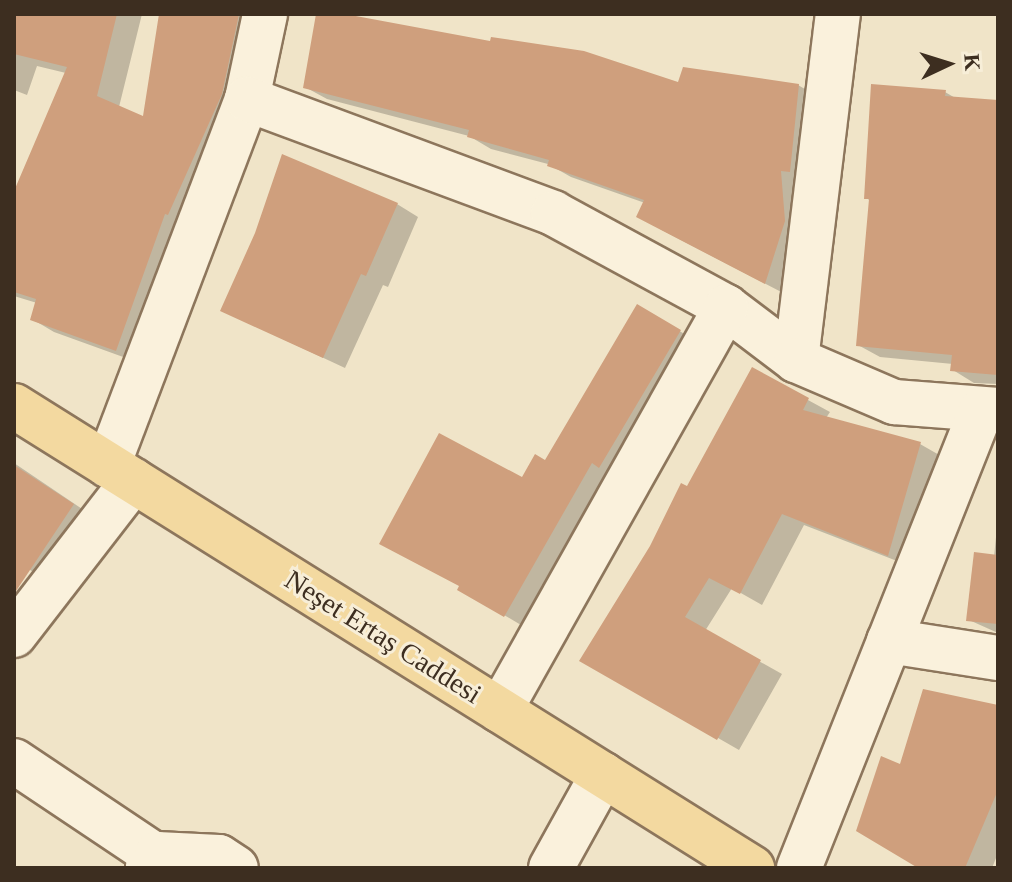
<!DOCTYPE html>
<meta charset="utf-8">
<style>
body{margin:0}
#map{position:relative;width:1012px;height:882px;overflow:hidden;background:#f0e4c8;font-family:Georgia,serif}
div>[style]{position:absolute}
.shadow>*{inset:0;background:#0003}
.building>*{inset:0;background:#cf9f7d}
.roads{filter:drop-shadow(2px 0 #8d765c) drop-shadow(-2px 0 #8d765c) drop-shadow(0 2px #8d765c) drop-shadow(0 -2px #8d765c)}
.minor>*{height:44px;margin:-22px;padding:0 22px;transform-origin:22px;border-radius:22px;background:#faf1dc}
.major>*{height:44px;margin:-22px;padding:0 22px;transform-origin:22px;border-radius:22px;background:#f3d9a0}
span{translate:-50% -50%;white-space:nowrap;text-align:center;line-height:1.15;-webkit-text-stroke:6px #f7eed8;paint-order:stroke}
.street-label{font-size:28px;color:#3d2e20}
.frame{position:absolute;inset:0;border:16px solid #3d2e20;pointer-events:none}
.north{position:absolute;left:908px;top:24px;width:80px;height:80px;-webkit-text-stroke:6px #f7eed8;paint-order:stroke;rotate:86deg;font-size:22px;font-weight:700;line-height:32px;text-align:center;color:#3d2e20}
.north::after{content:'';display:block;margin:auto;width:28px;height:36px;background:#3d2e20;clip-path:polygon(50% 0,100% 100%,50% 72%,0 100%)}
</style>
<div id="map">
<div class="shadow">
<i style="clip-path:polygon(14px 14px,142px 14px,119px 107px,145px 119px,161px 14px,260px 14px,137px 362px,54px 332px,32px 319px,37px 303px,14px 296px,14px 186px,18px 188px,66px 73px,37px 66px,27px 95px,14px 90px)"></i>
<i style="clip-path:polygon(318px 14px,334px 14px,680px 85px,798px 85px,820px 98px,787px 295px,660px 229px,645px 203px,571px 177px,548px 164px,491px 149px,469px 136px,327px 99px,305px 87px)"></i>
<i style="clip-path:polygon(945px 92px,957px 99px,998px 102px,998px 384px,974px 383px,953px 370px,953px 364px,880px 357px,858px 345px,871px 201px,866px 198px)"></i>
<i style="clip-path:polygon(397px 204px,418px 217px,388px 287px,383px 285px,345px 368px,223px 311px)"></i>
<i style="clip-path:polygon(638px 306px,701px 344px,526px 628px,460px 589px,522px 480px,546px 462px)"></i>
<i style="clip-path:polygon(753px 370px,830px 412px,826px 418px,920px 444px,941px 456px,910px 566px,804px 525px,762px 605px,732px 588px,705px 631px,782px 674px,739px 750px,582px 660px,688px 489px)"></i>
<i style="clip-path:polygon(14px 463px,94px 517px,51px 583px,14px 560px)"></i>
<i style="clip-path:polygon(998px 517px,998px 633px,969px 620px,994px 557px)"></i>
<i style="clip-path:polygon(998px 707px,998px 853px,992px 868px,922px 868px,901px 767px)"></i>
</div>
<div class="building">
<i style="clip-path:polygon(14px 14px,117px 14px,97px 96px,143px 116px,159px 14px,239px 14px,222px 94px,168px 215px,165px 214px,116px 351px,30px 320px,36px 299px,14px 292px,14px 191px,67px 67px,14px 54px)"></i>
<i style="clip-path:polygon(316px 14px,345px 14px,490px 41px,491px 37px,584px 51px,678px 82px,683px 67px,799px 84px,790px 172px,781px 171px,785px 221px,765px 284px,636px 217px,644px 200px,547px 166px,549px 160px,467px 137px,469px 130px,303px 88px)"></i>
<i style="clip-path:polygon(871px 84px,946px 90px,945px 96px,998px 100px,998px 375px,950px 371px,952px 355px,856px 346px,869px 199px,864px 199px)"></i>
<i style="clip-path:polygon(282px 154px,398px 203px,366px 276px,361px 274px,323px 358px,220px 311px,255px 233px)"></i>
<i style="clip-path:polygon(637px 304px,681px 330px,599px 468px,592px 463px,504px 617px,457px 590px,459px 586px,379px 544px,439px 433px,522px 477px,535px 454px,545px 460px)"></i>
<i style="clip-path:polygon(752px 367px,809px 398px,803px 410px,921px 442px,888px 556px,782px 514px,740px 594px,709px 578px,685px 617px,761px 660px,717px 740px,579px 661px,650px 546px,681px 483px,687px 486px)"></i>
<i style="clip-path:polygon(14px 465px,74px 504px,14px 594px)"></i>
<i style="clip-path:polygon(974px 552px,998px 555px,998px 624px,966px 621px)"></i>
<i style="clip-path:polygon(923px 689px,998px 705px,998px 790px,965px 868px,918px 868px,856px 831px,881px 756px,900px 764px)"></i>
</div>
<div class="roads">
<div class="minor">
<i style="left:247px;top:99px;width:87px;rotate:-78deg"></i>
<i style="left:796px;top:360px;width:349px;rotate:-83.1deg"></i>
<i style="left:108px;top:465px;width:392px;rotate:-69.2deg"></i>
<i style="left:247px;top:99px;width:327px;rotate:20.4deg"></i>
<i style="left:553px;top:213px;width:197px;rotate:28.5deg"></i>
<i style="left:726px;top:307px;width:88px;rotate:37.1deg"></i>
<i style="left:796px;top:360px;width:107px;rotate:23.2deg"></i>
<i style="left:894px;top:402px;width:104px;rotate:4.4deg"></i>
<i style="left:14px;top:635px;width:195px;rotate:-52.3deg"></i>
<i style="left:889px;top:641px;width:110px;rotate:8.9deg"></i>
<i style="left:500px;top:710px;width:462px;rotate:-60.7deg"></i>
<i style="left:14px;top:761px;width:192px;rotate:33.8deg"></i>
<i style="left:148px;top:866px;width:15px;rotate:-53deg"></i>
<i style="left:157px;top:854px;width:62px;rotate:2.8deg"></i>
<i style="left:219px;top:857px;width:20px;rotate:33deg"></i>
<i style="left:551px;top:868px;width:107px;rotate:-61deg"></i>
<i style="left:799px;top:868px;width:492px;rotate:-68.3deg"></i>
</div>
<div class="major">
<i style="left:14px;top:406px;width:871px;rotate:32.05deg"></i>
</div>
</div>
<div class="street-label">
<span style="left:383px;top:637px;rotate:32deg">Neşet Ertaş Caddesi</span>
</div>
<div class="frame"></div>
<div class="north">K</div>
</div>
